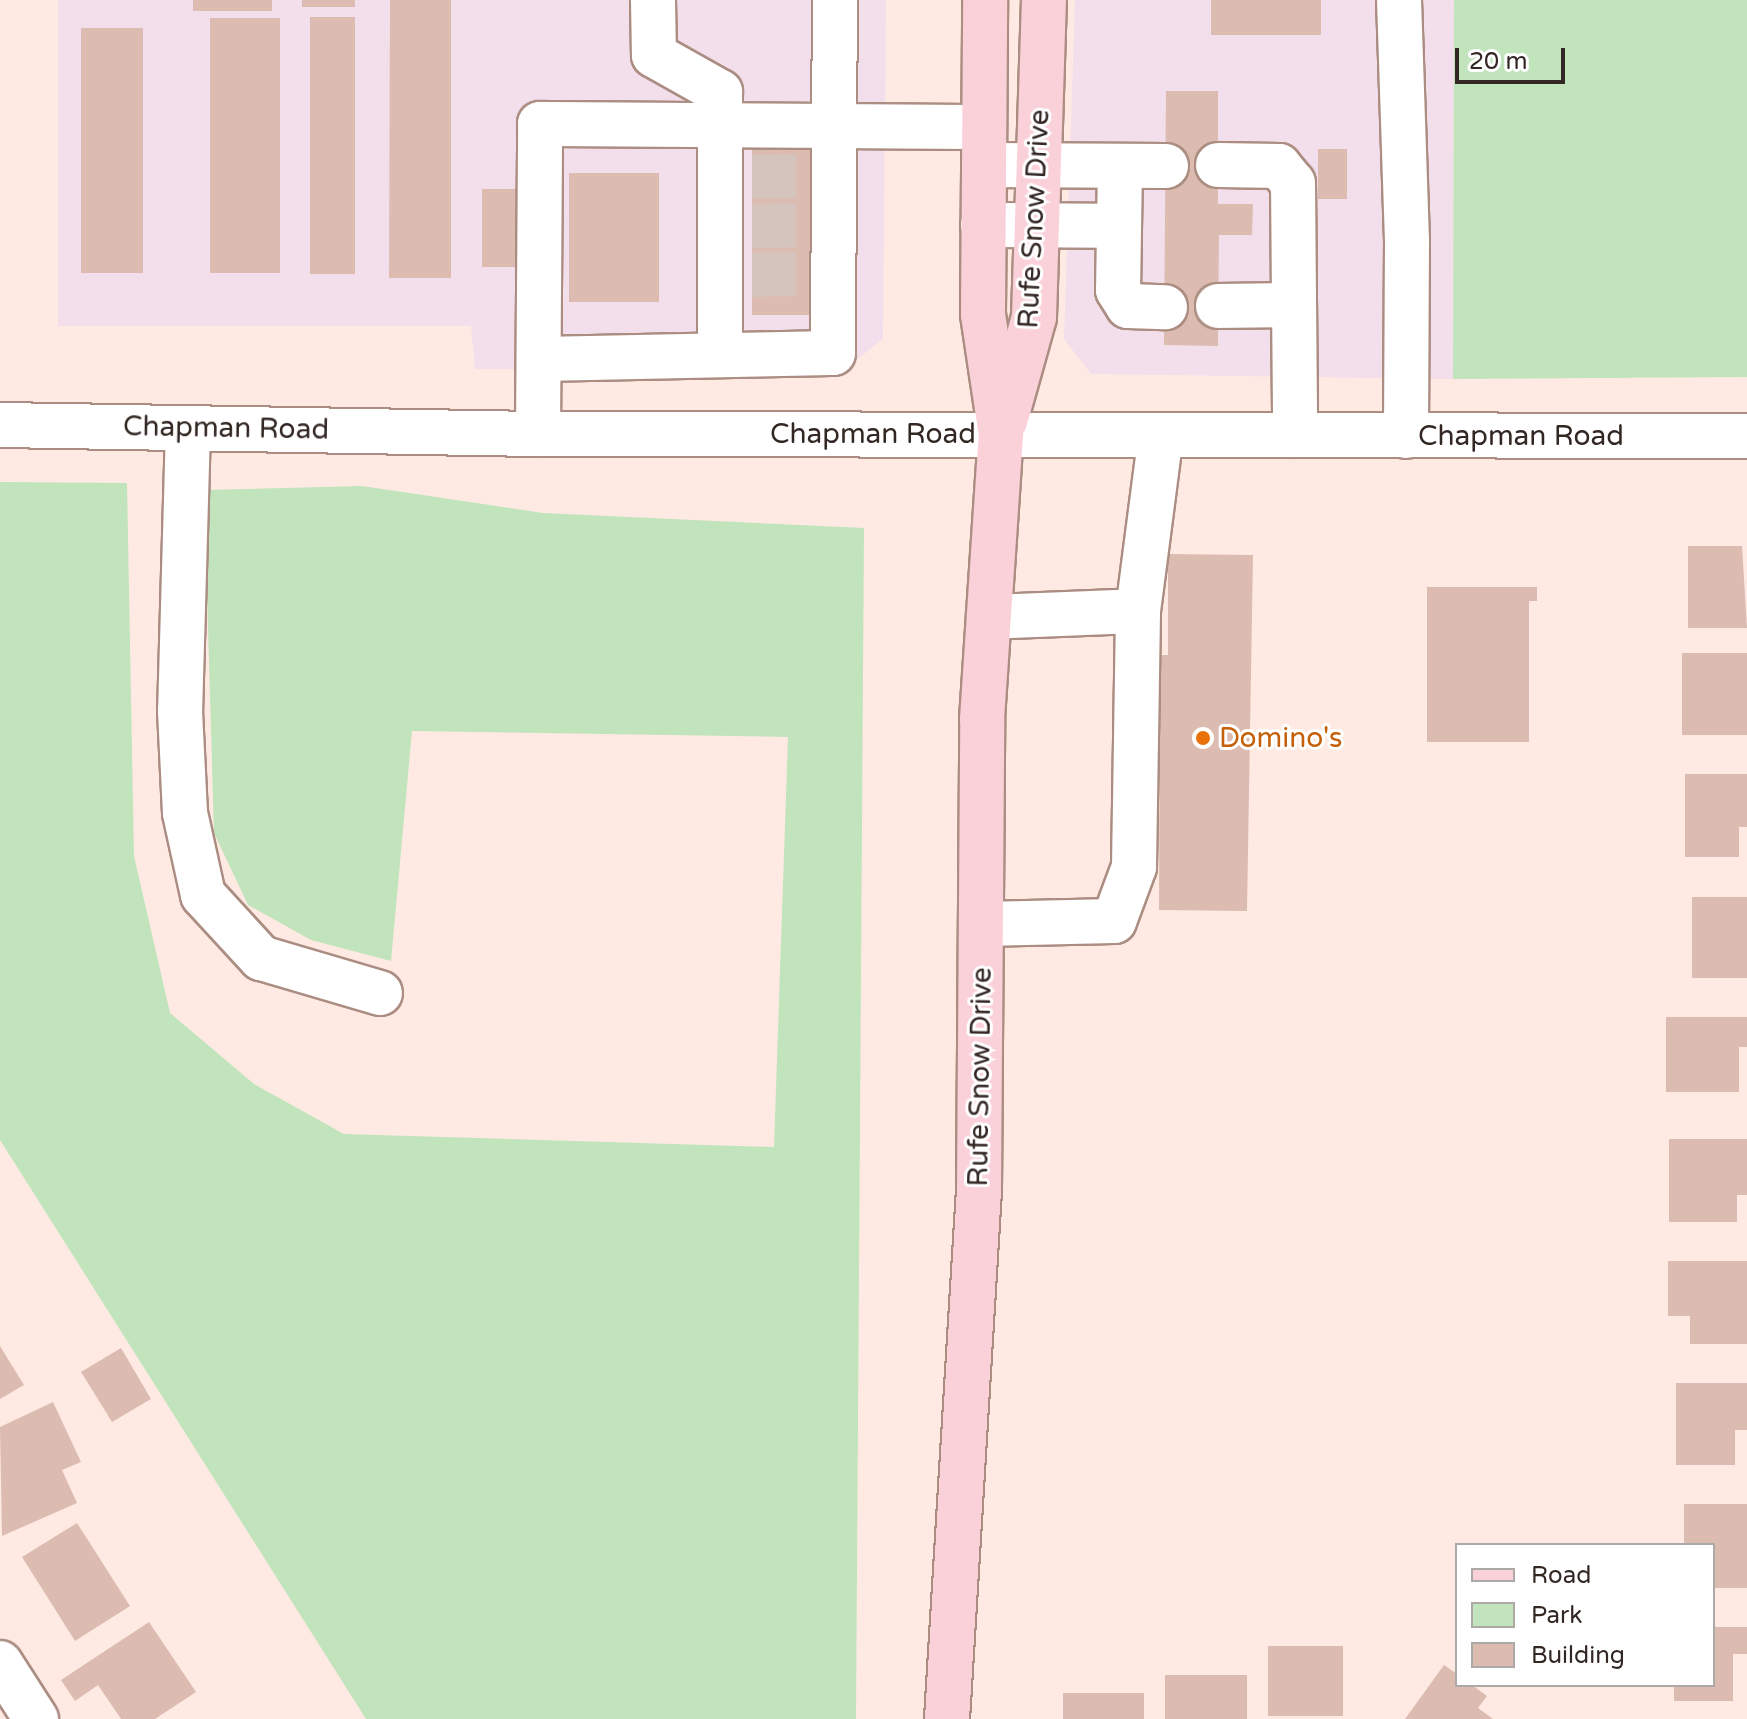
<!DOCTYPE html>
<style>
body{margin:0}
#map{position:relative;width:1747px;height:1719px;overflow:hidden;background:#feeae3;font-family:"Varela Round",sans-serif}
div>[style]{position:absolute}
.commercial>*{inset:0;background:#f3deeb}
.green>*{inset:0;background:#c1e4bc}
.building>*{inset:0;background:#dcbcb1}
.minor-tunnel>*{height:44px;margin-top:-22px;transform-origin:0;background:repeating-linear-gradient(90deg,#d5c3bd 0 44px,transparent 0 66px)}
.roads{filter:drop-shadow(2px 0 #ab8d82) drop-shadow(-2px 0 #ab8d82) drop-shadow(0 2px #ab8d82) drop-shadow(0 -2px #ab8d82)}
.minor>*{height:44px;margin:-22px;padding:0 22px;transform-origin:22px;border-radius:22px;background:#fff}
.major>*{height:44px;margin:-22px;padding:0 22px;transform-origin:22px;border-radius:22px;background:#fad0d9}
.dots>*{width:22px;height:22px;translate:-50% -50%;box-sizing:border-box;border:4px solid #fff;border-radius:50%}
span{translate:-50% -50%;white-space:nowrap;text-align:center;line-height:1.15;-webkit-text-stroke:6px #fff;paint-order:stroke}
.street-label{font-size:28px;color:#332723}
.food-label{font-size:28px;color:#c56008}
.left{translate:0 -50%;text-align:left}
.legend{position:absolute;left:1455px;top:1543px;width:260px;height:144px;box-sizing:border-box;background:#fff;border:2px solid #ada9a7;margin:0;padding:10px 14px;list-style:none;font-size:24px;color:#332723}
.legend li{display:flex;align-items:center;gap:16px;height:40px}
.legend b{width:40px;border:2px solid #ada9a7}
.scale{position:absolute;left:1455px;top:48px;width:110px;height:36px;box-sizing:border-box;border:4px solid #332723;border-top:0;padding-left:10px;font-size:24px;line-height:28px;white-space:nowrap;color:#332723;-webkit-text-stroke:6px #fff;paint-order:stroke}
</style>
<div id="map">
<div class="commercial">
<i style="clip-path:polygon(58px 0,886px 0,883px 339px,842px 371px,475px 369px,471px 326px,58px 326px)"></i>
<i style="clip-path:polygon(1075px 0,1454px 0,1453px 379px,1091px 374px,1064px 339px)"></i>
</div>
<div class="green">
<i style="clip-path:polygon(1454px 0,1747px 0,1747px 377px,1453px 379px)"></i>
<i style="clip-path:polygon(0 482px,127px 483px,134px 856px,170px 1013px,254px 1084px,344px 1134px,774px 1147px,788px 737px,412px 731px,391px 961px,311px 940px,248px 905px,214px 833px,204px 490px,362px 486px,543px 513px,864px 528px,856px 1719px,366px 1719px,0 1140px)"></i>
</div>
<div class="building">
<i style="clip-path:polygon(193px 0,272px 0,272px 11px,193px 11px)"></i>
<i style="clip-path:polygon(302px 0,355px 0,355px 7px,302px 7px)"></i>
<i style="clip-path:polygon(390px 0,451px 0,451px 278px,389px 278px)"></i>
<i style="clip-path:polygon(1211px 0,1321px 0,1321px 35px,1211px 35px)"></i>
<i style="clip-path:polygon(310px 17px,355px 17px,355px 274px,310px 274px)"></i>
<i style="clip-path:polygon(210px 18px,280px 18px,280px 273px,210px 273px)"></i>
<i style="clip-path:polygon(81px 28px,143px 28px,143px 273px,81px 273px)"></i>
<i style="clip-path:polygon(1166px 91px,1218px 91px,1218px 204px,1253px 204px,1252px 235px,1219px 235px,1218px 346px,1164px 345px)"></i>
<i style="clip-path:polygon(752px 138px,817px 138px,817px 315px,752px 315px)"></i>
<i style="clip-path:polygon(1318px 149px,1347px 149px,1347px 199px,1318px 199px)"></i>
<i style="clip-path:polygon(569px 173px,659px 173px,659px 302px,569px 302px)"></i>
<i style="clip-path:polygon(482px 189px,524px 189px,524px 267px,482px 267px)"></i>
<i style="clip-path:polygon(1688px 546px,1742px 546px,1747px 628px,1688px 628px)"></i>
<i style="clip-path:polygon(1168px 554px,1253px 555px,1247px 911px,1159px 910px,1160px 655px,1168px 655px)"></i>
<i style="clip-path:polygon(1427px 587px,1537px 587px,1537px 601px,1529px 601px,1529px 742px,1427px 742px)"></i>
<i style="clip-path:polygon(1682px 653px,1747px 653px,1747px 735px,1682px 735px)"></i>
<i style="clip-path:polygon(1685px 774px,1747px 774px,1747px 827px,1739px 827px,1739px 857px,1685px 857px)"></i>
<i style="clip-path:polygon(1692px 897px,1747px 897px,1747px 978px,1692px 978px)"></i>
<i style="clip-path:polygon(1666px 1017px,1747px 1017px,1747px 1047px,1739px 1047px,1739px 1092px,1666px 1092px)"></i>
<i style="clip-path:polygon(1669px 1139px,1747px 1139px,1747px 1195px,1737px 1195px,1737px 1222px,1669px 1222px)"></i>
<i style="clip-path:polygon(1668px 1261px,1747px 1261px,1747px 1344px,1690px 1344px,1690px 1316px,1668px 1316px)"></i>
<i style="clip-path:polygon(0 1346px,24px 1385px,0 1399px)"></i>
<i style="clip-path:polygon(121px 1348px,151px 1399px,112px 1422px,81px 1372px)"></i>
<i style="clip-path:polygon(1676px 1383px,1747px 1383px,1747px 1430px,1735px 1430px,1735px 1465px,1676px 1465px)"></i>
<i style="clip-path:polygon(53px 1402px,81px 1462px,62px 1470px,77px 1503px,2px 1536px,0 1427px)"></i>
<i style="clip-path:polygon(1684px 1504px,1747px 1504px,1747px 1588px,1713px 1588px,1713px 1545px,1684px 1545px)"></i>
<i style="clip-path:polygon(77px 1523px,130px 1606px,75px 1641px,22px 1557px)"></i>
<i style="clip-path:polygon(149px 1622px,196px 1692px,155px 1719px,121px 1719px,98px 1685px,75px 1701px,61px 1680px)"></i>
<i style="clip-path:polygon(1713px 1627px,1747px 1627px,1747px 1654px,1733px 1654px,1733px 1701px,1674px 1701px,1674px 1685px,1713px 1685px)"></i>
<i style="clip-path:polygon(1268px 1646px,1343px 1646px,1343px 1716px,1268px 1716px)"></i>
<i style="clip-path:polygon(1444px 1665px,1457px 1674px,1457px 1685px,1472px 1685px,1487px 1696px,1478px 1708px,1493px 1719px,1405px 1719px)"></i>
<i style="clip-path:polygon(1165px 1675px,1247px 1675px,1247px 1719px,1165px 1719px)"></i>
<i style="clip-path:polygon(1063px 1693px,1144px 1693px,1144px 1719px,1063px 1719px)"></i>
</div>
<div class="minor-tunnel">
<i style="left:752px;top:177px;width:65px;rotate:-0.9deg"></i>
<i style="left:752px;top:226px;width:65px;rotate:-0.9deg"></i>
<i style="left:752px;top:275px;width:65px;rotate:-0.9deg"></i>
</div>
<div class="roads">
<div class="minor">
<i style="left:653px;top:0;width:55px;rotate:89deg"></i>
<i style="left:654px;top:55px;width:76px;rotate:29.3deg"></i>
<i style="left:720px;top:92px;width:261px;rotate:90deg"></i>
<i style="left:1399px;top:0;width:240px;rotate:88.1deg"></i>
<i style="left:1407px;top:240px;width:196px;rotate:90.3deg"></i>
<i style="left:984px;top:165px;width:182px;rotate:0.3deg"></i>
<i style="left:1218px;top:165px;width:61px;rotate:0.9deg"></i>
<i style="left:1279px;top:166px;width:22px;rotate:51deg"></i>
<i style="left:1293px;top:183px;width:252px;rotate:89.5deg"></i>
<i style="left:1120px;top:166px;width:124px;rotate:90.9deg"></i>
<i style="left:1118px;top:290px;width:19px;rotate:58deg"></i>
<i style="left:1128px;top:306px;width:37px;rotate:2deg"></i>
<i style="left:983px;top:225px;width:136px;rotate:0.4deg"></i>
<i style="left:1218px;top:306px;width:75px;rotate:-0.8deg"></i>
<i style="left:539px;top:359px;width:294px;rotate:-1.2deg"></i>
<i style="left:833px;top:353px;width:353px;rotate:-89.7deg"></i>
<i style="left:0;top:425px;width:538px;rotate:0.96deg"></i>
<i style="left:538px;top:434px;width:1209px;rotate:0.09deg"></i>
<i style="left:188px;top:428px;width:283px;rotate:91.6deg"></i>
<i style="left:180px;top:711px;width:102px;rotate:87.2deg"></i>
<i style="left:185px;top:813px;width:84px;rotate:77.6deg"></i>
<i style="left:203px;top:895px;width:86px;rotate:47.4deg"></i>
<i style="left:261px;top:958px;width:124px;rotate:16.4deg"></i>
<i style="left:538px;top:434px;width:310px;rotate:-89.6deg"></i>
<i style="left:540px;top:124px;width:444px;rotate:0.4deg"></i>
<i style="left:989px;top:617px;width:149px;rotate:-2.3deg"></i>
<i style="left:982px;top:924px;width:132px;rotate:-1.3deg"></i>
<i style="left:1114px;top:921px;width:58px;rotate:-69.7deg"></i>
<i style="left:1134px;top:867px;width:256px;rotate:-89.1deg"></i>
<i style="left:1138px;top:611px;width:177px;rotate:-82.6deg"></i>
<i style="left:0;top:1663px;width:67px;rotate:57.3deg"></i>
</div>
<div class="major">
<i style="left:1005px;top:421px;width:108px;rotate:-74.4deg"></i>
<i style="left:1034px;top:317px;width:317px;rotate:-88.2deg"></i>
<i style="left:947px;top:1719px;width:531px;rotate:-86.54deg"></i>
<i style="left:979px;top:1189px;width:470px;rotate:-89.6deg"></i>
<i style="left:982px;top:719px;width:285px;rotate:-86.2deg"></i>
<i style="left:1001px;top:435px;width:122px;rotate:-98.5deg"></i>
<i style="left:983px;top:314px;width:314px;rotate:-89.6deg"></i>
</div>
</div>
<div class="dots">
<i style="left:1203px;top:738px;background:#e8710a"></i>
</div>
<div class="street-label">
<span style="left:1034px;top:219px;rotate:-87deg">Rufe Snow Drive</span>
<span style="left:226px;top:428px;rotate:1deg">Chapman Road</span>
<span style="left:873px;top:434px">Chapman Road</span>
<span style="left:1521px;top:436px">Chapman Road</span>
<span style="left:980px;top:1077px;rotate:-89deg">Rufe Snow Drive</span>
</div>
<div class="food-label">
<span class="left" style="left:1219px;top:738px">Domino's</span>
</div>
<ul class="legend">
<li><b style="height:10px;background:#fad0d9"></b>Road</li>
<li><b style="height:22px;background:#c1e4bc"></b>Park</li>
<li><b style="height:22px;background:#dcbcb1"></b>Building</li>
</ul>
<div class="scale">20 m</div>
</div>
